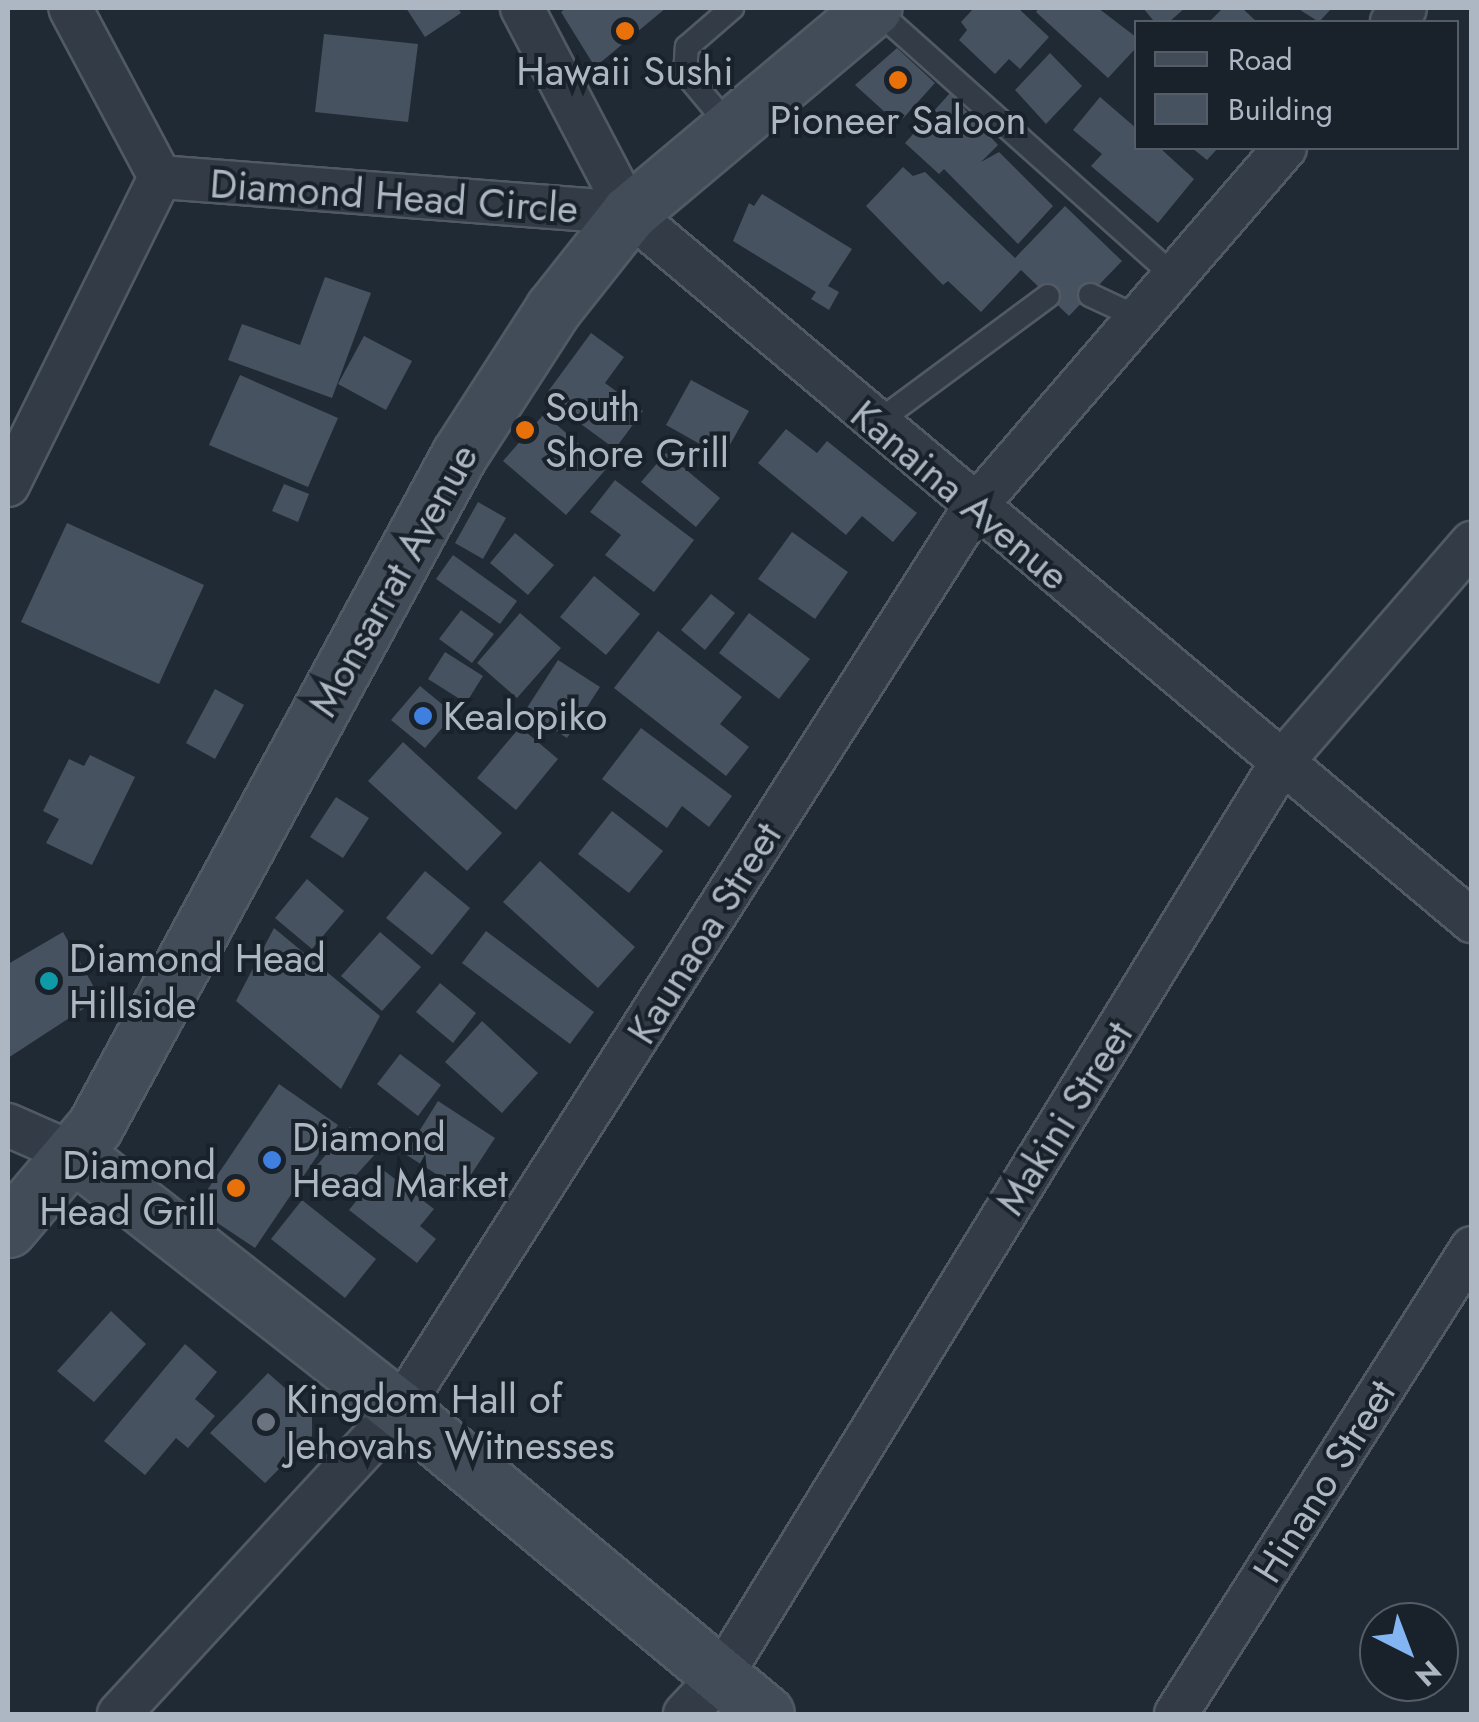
<!DOCTYPE html>
<style>
body{margin:0}
#map{position:relative;width:1479px;height:1722px;overflow:hidden;background:#202a35;font-family:Jost,sans-serif}
div>[style]{position:absolute}
.building>*{inset:0;background:#46525f}
.roads{filter:drop-shadow(2px 0 #515a64) drop-shadow(-2px 0 #515a64) drop-shadow(0 2px #515a64) drop-shadow(0 -2px #515a64)}
.lane>*{height:22px;margin:-11px;padding:0 11px;transform-origin:11px;border-radius:11px;background:#333c46}
.street>*{height:42px;margin:-21px;padding:0 21px;transform-origin:21px;border-radius:21px;background:#333c46}
.secondary>*{height:55px;margin:-27.5px;padding:0 27.5px;transform-origin:27.5px;border-radius:27.5px;background:#424c58}
.dots>*{width:28px;height:28px;translate:-50% -50%;box-sizing:border-box;border:5px solid #19212a;border-radius:50%}
span{translate:-50% -50%;white-space:nowrap;text-align:center;line-height:1.15;-webkit-text-stroke:8px #19212a;paint-order:stroke}
.poi-label{font-size:40px;color:#adb7c3}
.left{translate:0 -50%;text-align:left}
.right{translate:-100% -50%;text-align:right}
.street-label{font-size:40px;color:#adb7c3}
.frame{position:absolute;inset:0;border:10px solid #adb7c3;pointer-events:none}
.legend{position:absolute;left:1134px;top:20px;width:325px;height:130px;box-sizing:border-box;background:#19212a;border:2px solid #545d67;margin:0;padding:12px 18px;list-style:none;font-size:30px;color:#adb7c3}
.legend li{display:flex;align-items:center;gap:20px;height:50px}
.legend b{width:50px;border:2px solid #545d67}
.north{position:absolute;left:1359px;top:1602px;width:100px;height:100px;box-sizing:border-box;background:#19212a;border:2px solid #545d67;border-radius:50%;rotate:138deg;font-size:28px;font-weight:700;line-height:40px;text-align:center;color:#adb7c3}
.north::after{content:'';display:block;margin:auto;width:35px;height:45px;background:#83b5f2;clip-path:polygon(50% 0,100% 100%,50% 72%,0 100%)}
</style>
<div id="map">
<div class="building">
<i style="clip-path:polygon(406px 8px,458px 8px,461px 13px,425px 37px)"></i>
<i style="clip-path:polygon(566px 8px,666px 8px,595px 67px,561px 12px)"></i>
<i style="clip-path:polygon(974px 8px,1018px 8px,1049px 37px,1020px 69px,1009px 59px,995px 74px,959px 40px,967px 30px,961px 22px)"></i>
<i style="clip-path:polygon(1039px 8px,1098px 8px,1136px 37px,1136px 48px,1108px 78px,1036px 12px)"></i>
<i style="clip-path:polygon(1143px 8px,1185px 8px,1169px 22px,1153px 20px)"></i>
<i style="clip-path:polygon(1223px 8px,1242px 8px,1257px 22px,1209px 22px)"></i>
<i style="clip-path:polygon(1297px 8px,1332px 8px,1319px 22px)"></i>
<i style="clip-path:polygon(324px 34px,418px 44px,408px 122px,315px 112px)"></i>
<i style="clip-path:polygon(897px 48px,935px 83px,898px 124px,855px 85px)"></i>
<i style="clip-path:polygon(1050px 53px,1082px 86px,1046px 124px,1015px 90px)"></i>
<i style="clip-path:polygon(950px 93px,998px 145px,981px 162px,999px 152px,1053px 206px,1018px 244px,944px 169px,939px 174px,905px 143px)"></i>
<i style="clip-path:polygon(1100px 97px,1136px 128px,1136px 148px,1160px 148px,1194px 179px,1158px 223px,1091px 166px,1102px 154px,1073px 130px)"></i>
<i style="clip-path:polygon(1192px 148px,1218px 148px,1207px 160px)"></i>
<i style="clip-path:polygon(903px 167px,913px 176px,925px 172px,1015px 258px,1065px 206px,1122px 261px,1069px 316px,1021px 270px,981px 312px,948px 281px,943px 285px,866px 206px)"></i>
<i style="clip-path:polygon(762px 194px,852px 249px,828px 286px,839px 292px,829px 310px,811px 299px,816px 292px,733px 241px,749px 203px,754px 206px)"></i>
<i style="clip-path:polygon(325px 277px,371px 293px,332px 398px,228px 360px,242px 324px,300px 345px)"></i>
<i style="clip-path:polygon(591px 333px,624px 357px,605px 383px,643px 411px,615px 449px,544px 397px)"></i>
<i style="clip-path:polygon(364px 336px,412px 361px,386px 410px,338px 384px)"></i>
<i style="clip-path:polygon(240px 375px,338px 418px,308px 487px,209px 445px)"></i>
<i style="clip-path:polygon(691px 380px,749px 411px,723px 457px,666px 425px)"></i>
<i style="clip-path:polygon(544px 414px,607px 468px,566px 515px,503px 461px)"></i>
<i style="clip-path:polygon(786px 429px,817px 453px,827px 441px,917px 513px,893px 542px,862px 516px,846px 535px,758px 463px)"></i>
<i style="clip-path:polygon(666px 453px,720px 498px,696px 527px,641px 482px)"></i>
<i style="clip-path:polygon(615px 480px,694px 540px,654px 592px,605px 555px,621px 535px,590px 512px)"></i>
<i style="clip-path:polygon(284px 484px,309px 494px,298px 522px,272px 511px)"></i>
<i style="clip-path:polygon(478px 502px,506px 518px,483px 559px,455px 543px)"></i>
<i style="clip-path:polygon(67px 523px,204px 585px,159px 684px,21px 622px)"></i>
<i style="clip-path:polygon(792px 532px,848px 572px,815px 619px,758px 579px)"></i>
<i style="clip-path:polygon(515px 533px,554px 565px,528px 595px,490px 563px)"></i>
<i style="clip-path:polygon(453px 555px,517px 601px,500px 624px,436px 579px)"></i>
<i style="clip-path:polygon(594px 576px,640px 614px,606px 655px,560px 617px)"></i>
<i style="clip-path:polygon(711px 594px,735px 613px,705px 650px,681px 630px)"></i>
<i style="clip-path:polygon(461px 610px,494px 634px,472px 663px,439px 639px)"></i>
<i style="clip-path:polygon(520px 613px,561px 648px,517px 698px,477px 663px)"></i>
<i style="clip-path:polygon(749px 613px,810px 659px,779px 699px,719px 653px)"></i>
<i style="clip-path:polygon(658px 631px,742px 697px,720px 724px,749px 747px,726px 776px,614px 688px)"></i>
<i style="clip-path:polygon(445px 652px,483px 676px,466px 703px,428px 679px)"></i>
<i style="clip-path:polygon(558px 660px,600px 687px,567px 738px,525px 711px)"></i>
<i style="clip-path:polygon(420px 686px,454px 714px,425px 748px,391px 720px)"></i>
<i style="clip-path:polygon(215px 689px,244px 705px,215px 759px,186px 743px)"></i>
<i style="clip-path:polygon(520px 727px,558px 759px,516px 810px,477px 778px)"></i>
<i style="clip-path:polygon(641px 728px,732px 796px,709px 827px,682px 806px,667px 828px,602px 779px)"></i>
<i style="clip-path:polygon(403px 742px,502px 833px,467px 871px,368px 781px)"></i>
<i style="clip-path:polygon(90px 755px,135px 777px,92px 865px,46px 843px,59px 819px,43px 811px,69px 759px,84px 766px)"></i>
<i style="clip-path:polygon(336px 797px,369px 818px,343px 858px,310px 837px)"></i>
<i style="clip-path:polygon(612px 811px,663px 851px,629px 893px,578px 854px)"></i>
<i style="clip-path:polygon(540px 861px,635px 947px,598px 988px,503px 902px)"></i>
<i style="clip-path:polygon(425px 871px,470px 908px,432px 955px,386px 918px)"></i>
<i style="clip-path:polygon(307px 879px,344px 911px,312px 949px,275px 918px)"></i>
<i style="clip-path:polygon(274px 928px,380px 1016px,341px 1089px,236px 1001px)"></i>
<i style="clip-path:polygon(486px 931px,594px 1012px,570px 1044px,462px 963px)"></i>
<i style="clip-path:polygon(63px 932px,100px 998px,8px 1058px,8px 964px)"></i>
<i style="clip-path:polygon(380px 932px,421px 967px,382px 1011px,341px 976px)"></i>
<i style="clip-path:polygon(440px 983px,476px 1013px,453px 1043px,416px 1012px)"></i>
<i style="clip-path:polygon(482px 1021px,538px 1073px,502px 1113px,445px 1062px)"></i>
<i style="clip-path:polygon(400px 1054px,441px 1085px,418px 1116px,377px 1084px)"></i>
<i style="clip-path:polygon(279px 1084px,338px 1125px,255px 1248px,195px 1208px)"></i>
<i style="clip-path:polygon(438px 1101px,495px 1138px,461px 1190px,405px 1154px)"></i>
<i style="clip-path:polygon(350px 1127px,378px 1151px,337px 1196px,311px 1172px)"></i>
<i style="clip-path:polygon(382px 1169px,434px 1209px,420px 1226px,436px 1239px,417px 1263px,349px 1210px)"></i>
<i style="clip-path:polygon(302px 1200px,376px 1259px,345px 1298px,271px 1239px)"></i>
<i style="clip-path:polygon(111px 1311px,146px 1344px,94px 1402px,57px 1371px)"></i>
<i style="clip-path:polygon(185px 1344px,217px 1372px,195px 1399px,215px 1416px,188px 1448px,176px 1438px,145px 1475px,104px 1441px)"></i>
<i style="clip-path:polygon(268px 1373px,312px 1412px,312px 1436px,265px 1483px,210px 1433px)"></i>
</div>
<div class="roads">
<div class="lane">
<i style="left:874px;top:8px;width:404px;rotate:41.8deg"></i>
<i style="left:730px;top:127px;width:70px;rotate:-129.8deg"></i>
<i style="left:685px;top:73px;width:26px;rotate:-86deg"></i>
<i style="left:687px;top:47px;width:60px;rotate:-40.9deg"></i>
<i style="left:1090px;top:295px;width:54px;rotate:25.1deg"></i>
<i style="left:875px;top:424px;width:215px;rotate:-36.5deg"></i>
</div>
<div class="street">
<i style="left:522px;top:8px;width:231px;rotate:62.4deg"></i>
<i style="left:629px;top:213px;width:1101px;rotate:40.03deg"></i>
<i style="left:1392px;top:22px;width:19px;rotate:-47deg"></i>
<i style="left:160px;top:177px;width:470px;rotate:4.4deg"></i>
<i style="left:8px;top:485px;width:343px;rotate:-63.7deg"></i>
<i style="left:160px;top:177px;width:191px;rotate:-118deg"></i>
<i style="left:8px;top:1125px;width:74px;rotate:23.8deg"></i>
<i style="left:119px;top:1714px;width:415px;rotate:-47.3deg"></i>
<i style="left:400px;top:1409px;width:1068px;rotate:-57.5deg"></i>
<i style="left:974px;top:508px;width:476px;rotate:-49.2deg"></i>
<i style="left:685px;top:1714px;width:52px;rotate:-46.5deg"></i>
<i style="left:721px;top:1676px;width:1072px;rotate:-58.46deg"></i>
<i style="left:1282px;top:762px;width:290px;rotate:-49.1deg"></i>
<i style="left:1176px;top:1714px;width:552px;rotate:-57.58deg"></i>
</div>
<div class="secondary">
<i style="left:76px;top:1155px;width:412px;rotate:38.1deg"></i>
<i style="left:400px;top:1409px;width:476px;rotate:39.8deg"></i>
<i style="left:8px;top:1229px;width:135px;rotate:-49.8deg"></i>
<i style="left:95px;top:1126px;width:763px;rotate:-61.52deg"></i>
<i style="left:459px;top:455px;width:174px;rotate:-57.2deg"></i>
<i style="left:553px;top:309px;width:122px;rotate:-51.6deg"></i>
<i style="left:629px;top:213px;width:319px;rotate:-40deg"></i>
</div>
</div>
<div class="dots">
<i style="left:625px;top:31px;background:#e8710a"></i>
<i style="left:898px;top:80px;background:#e8710a"></i>
<i style="left:525px;top:430px;background:#e8710a"></i>
<i style="left:423px;top:716px;background:#3f7fe0"></i>
<i style="left:49px;top:981px;background:#0f9aa8"></i>
<i style="left:272px;top:1160px;background:#3f7fe0"></i>
<i style="left:236px;top:1188px;background:#e8710a"></i>
<i style="left:266px;top:1422px;background:#6b7280"></i>
</div>
<div class="poi-label">
<span style="left:625px;top:71px">Hawaii Sushi</span>
<span style="left:898px;top:120px">Pioneer Saloon</span>
<span class="left" style="left:545px;top:430px">South<br>Shore Grill</span>
<span class="left" style="left:443px;top:716px">Kealopiko</span>
<span class="left" style="left:69px;top:981px">Diamond Head<br>Hillside</span>
<span class="left" style="left:292px;top:1160px">Diamond<br>Head Market</span>
<span class="right" style="left:216px;top:1188px">Diamond<br>Head Grill</span>
<span class="left" style="left:286px;top:1422px">Kingdom Hall of<br>Jehovahs Witnesses</span>
</div>
<div class="street-label">
<span style="left:394px;top:196px;rotate:4deg">Diamond Head Circle</span>
<span style="left:960px;top:495px;rotate:40deg">Kanaina Avenue</span>
<span style="left:393px;top:580px;rotate:-61deg">Monsarrat Avenue</span>
<span style="left:704px;top:933px;rotate:-58deg">Kaunaoa Street</span>
<span style="left:1064px;top:1118px;rotate:-58deg">Makini Street</span>
<span style="left:1324px;top:1481px;rotate:-58deg">Hinano Street</span>
</div>
<div class="frame"></div>
<ul class="legend">
<li><b style="height:12px;background:#424c58"></b>Road</li>
<li><b style="height:28px;background:#46525f"></b>Building</li>
</ul>
<div class="north">N</div>
</div>
